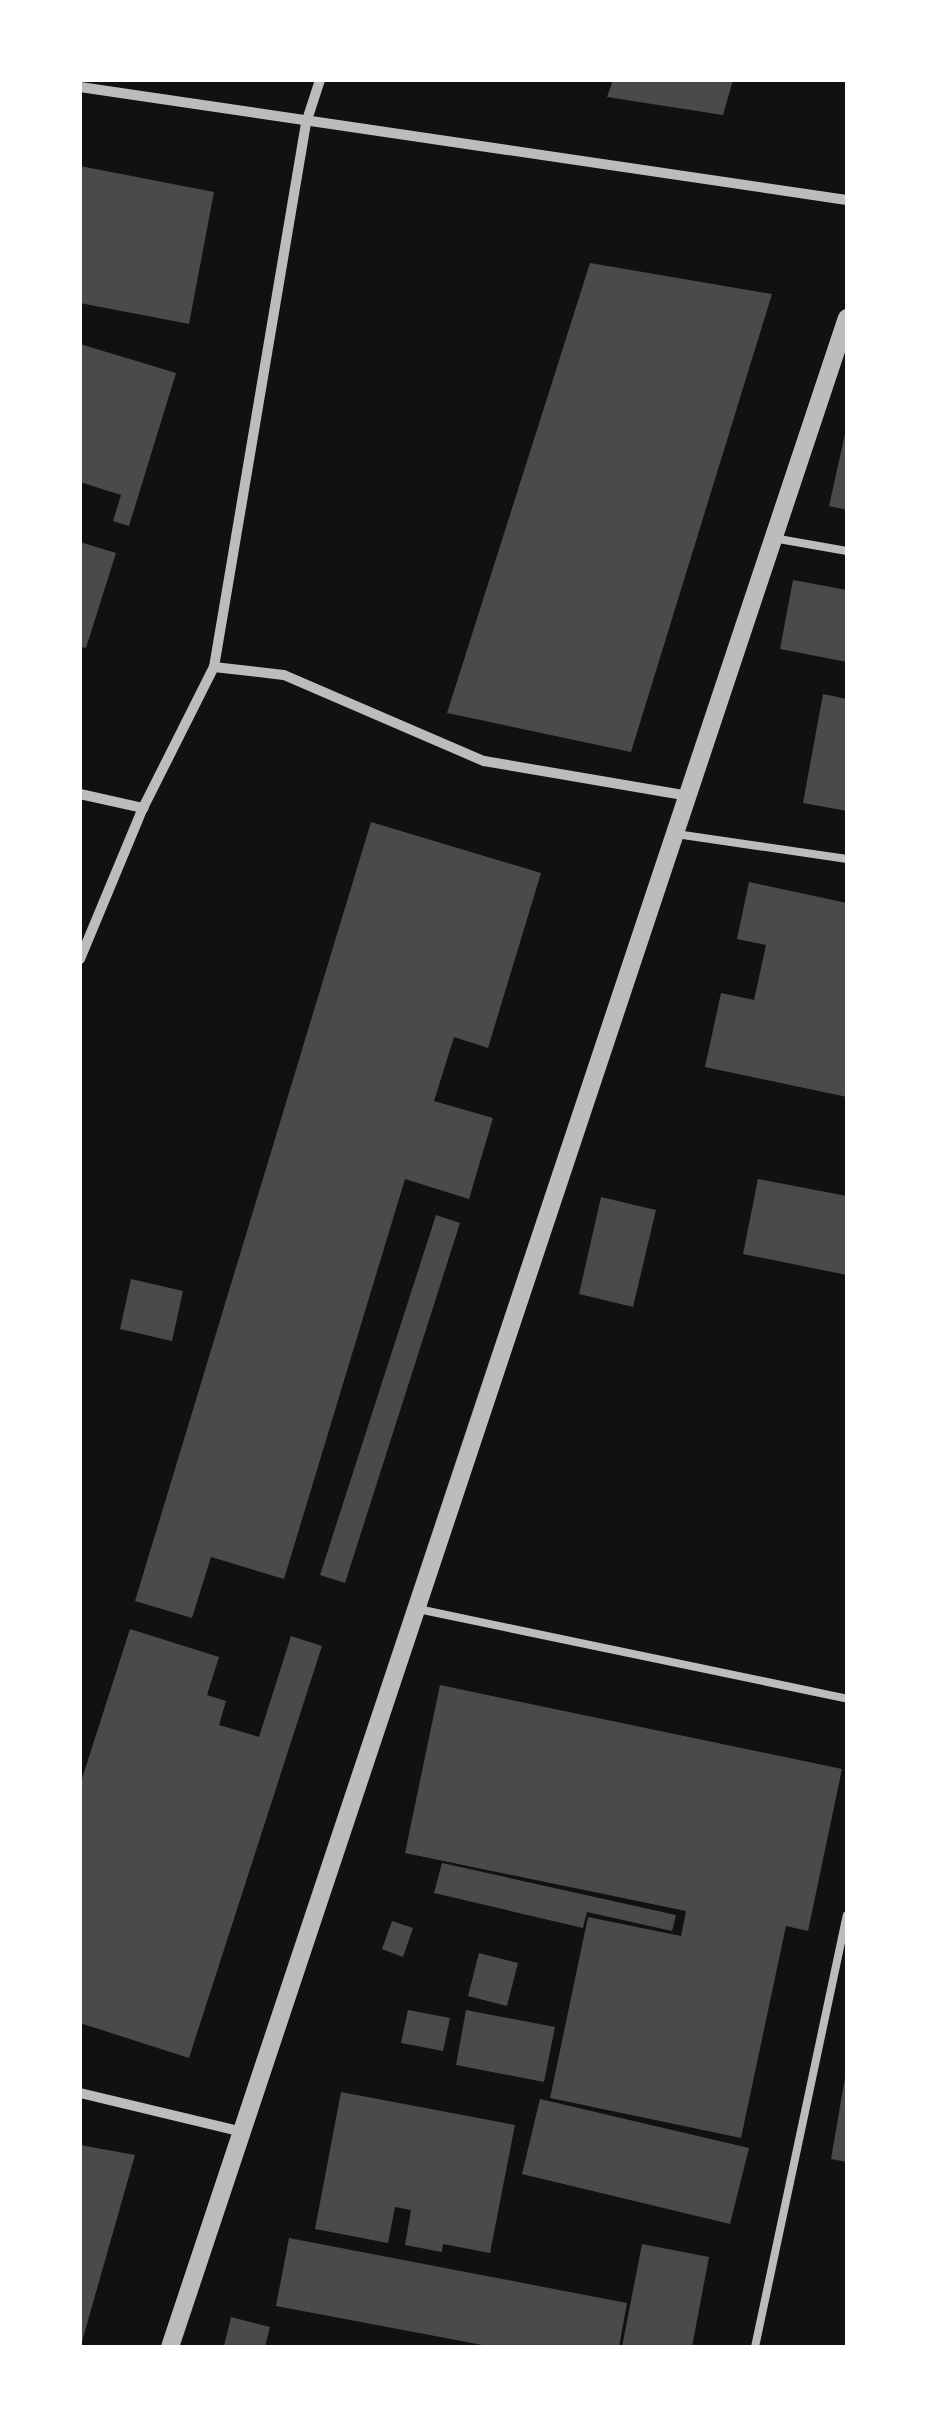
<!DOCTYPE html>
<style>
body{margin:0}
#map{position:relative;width:927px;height:2427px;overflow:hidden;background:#111;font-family:"Golos Text",sans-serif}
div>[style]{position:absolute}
.building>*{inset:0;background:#4a4a4a}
.service>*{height:8px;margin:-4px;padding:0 4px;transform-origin:4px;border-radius:4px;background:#bcbcbc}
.minor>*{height:10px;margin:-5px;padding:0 5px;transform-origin:5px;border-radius:5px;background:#bcbcbc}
.tertiary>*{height:18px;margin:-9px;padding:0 9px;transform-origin:9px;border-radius:9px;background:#bcbcbc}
span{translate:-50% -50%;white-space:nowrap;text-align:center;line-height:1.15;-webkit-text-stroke:8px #fff;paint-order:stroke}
.frame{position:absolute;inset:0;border:82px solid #fff;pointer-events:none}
</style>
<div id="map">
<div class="building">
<i style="clip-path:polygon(613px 80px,733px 80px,723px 115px,607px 97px)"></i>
<i style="clip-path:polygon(80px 166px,214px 192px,189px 324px,80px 303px)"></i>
<i style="clip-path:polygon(590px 263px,772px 294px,631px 752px,447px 713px)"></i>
<i style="clip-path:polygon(80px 344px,176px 373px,129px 526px,113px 521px,121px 495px,80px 482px)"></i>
<i style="clip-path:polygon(845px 434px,847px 434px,847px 510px,829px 506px)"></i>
<i style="clip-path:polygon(80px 542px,116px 553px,86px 648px,80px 647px)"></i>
<i style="clip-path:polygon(793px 580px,847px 590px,847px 662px,780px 649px)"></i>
<i style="clip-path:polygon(823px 694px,847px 699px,847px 811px,803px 803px)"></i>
<i style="clip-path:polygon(371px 822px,541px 873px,488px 1048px,454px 1037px,434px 1101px,493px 1118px,469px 1199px,405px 1179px,284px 1579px,211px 1557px,192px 1618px,135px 1601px)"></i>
<i style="clip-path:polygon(749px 882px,847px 903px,847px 1097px,705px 1067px,721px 993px,754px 1000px,766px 945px,737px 939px)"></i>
<i style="clip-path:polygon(758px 1179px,847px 1196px,847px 1275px,743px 1254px)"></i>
<i style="clip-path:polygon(601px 1197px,656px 1210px,633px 1307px,579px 1294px)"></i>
<i style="clip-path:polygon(436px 1215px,460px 1223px,345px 1583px,320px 1575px)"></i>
<i style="clip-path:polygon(131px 1279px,183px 1291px,172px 1341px,120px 1329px)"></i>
<i style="clip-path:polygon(130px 1629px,219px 1657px,207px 1695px,226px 1701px,219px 1725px,259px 1737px,291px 1636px,322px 1646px,189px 2058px,80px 2023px,80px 1785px)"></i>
<i style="clip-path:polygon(440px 1685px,842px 1769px,808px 1931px,786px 1926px,741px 2138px,550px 2098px,588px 1917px,681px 1936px,686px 1911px,405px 1853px)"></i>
<i style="clip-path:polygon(442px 1863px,676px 1915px,672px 1931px,587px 1912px,583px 1928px,434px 1893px)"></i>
<i style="clip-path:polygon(392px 1921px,413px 1928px,403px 1957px,382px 1949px)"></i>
<i style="clip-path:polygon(479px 1953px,518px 1963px,507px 2006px,468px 1996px)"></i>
<i style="clip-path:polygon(408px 2010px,450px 2018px,443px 2051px,401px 2043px)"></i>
<i style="clip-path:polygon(466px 2010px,555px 2027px,544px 2082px,456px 2065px)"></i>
<i style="clip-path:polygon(845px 2077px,847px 2077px,847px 2162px,831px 2159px)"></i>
<i style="clip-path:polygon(341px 2092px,515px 2125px,490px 2253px,443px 2244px,442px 2252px,405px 2245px,411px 2210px,395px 2207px,388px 2243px,315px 2229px)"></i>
<i style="clip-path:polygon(540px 2099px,749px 2148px,730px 2224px,522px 2174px)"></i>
<i style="clip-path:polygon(80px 2145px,135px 2155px,81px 2345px,80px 2345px)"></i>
<i style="clip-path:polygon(289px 2238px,627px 2303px,619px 2347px,493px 2347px,276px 2306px)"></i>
<i style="clip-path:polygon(642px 2244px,709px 2257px,692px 2347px,622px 2347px)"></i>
<i style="clip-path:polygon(231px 2317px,270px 2327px,265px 2347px,224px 2346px)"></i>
</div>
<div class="service">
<i style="left:773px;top:538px;width:75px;rotate:10deg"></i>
<i style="left:676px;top:834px;width:173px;rotate:8.3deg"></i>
<i style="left:418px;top:1609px;width:438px;rotate:11.8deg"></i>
<i style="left:755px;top:2347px;width:441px;rotate:-78deg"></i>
</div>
<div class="minor">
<i style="left:80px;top:87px;width:775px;rotate:8.38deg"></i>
<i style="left:214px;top:667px;width:552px;rotate:-80.4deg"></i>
<i style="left:306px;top:123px;width:45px;rotate:-72deg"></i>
<i style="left:80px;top:794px;width:65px;rotate:12.5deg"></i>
<i style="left:80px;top:959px;width:164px;rotate:-67.4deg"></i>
<i style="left:143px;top:808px;width:158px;rotate:-63.3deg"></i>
<i style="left:214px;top:667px;width:70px;rotate:6.5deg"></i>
<i style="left:284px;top:675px;width:218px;rotate:23.3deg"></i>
<i style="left:484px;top:761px;width:208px;rotate:9.7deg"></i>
<i style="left:80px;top:2093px;width:167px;rotate:13.5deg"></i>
</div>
<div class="tertiary">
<i style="left:170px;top:2347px;width:2139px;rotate:-71.55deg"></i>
</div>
<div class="frame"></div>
</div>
